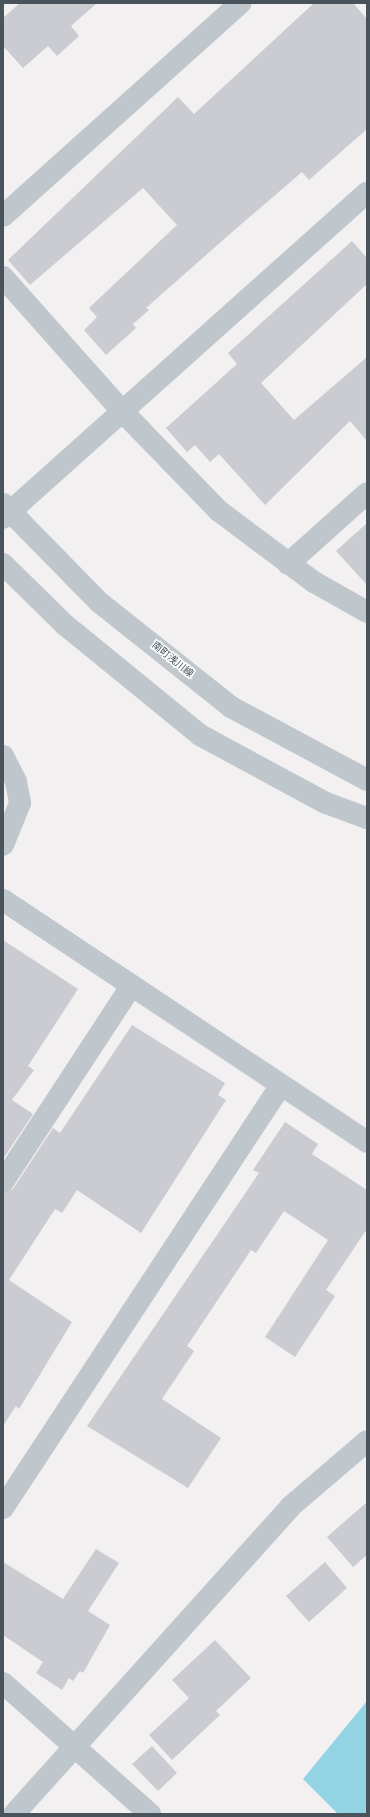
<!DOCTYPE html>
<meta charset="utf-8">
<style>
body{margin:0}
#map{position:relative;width:370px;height:1817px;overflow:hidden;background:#f2f0f0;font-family:"Nunito Sans","Noto Sans JP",sans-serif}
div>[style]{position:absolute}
.water>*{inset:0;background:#93d4e4}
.building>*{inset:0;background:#caccd2}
.minor>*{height:22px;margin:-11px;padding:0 11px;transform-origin:11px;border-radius:11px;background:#bfc7cd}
span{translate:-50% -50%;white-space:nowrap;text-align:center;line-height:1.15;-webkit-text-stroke:3px #fff;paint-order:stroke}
.street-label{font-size:10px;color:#49535b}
.frame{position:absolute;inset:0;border:4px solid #49535b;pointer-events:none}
</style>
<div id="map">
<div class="water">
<i style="clip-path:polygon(367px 1701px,367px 1814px,338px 1814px,303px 1779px)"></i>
</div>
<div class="building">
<i style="clip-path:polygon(20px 3px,97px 3px,71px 26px,79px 36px,57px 56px,48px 46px,23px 68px,3px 46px,3px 18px)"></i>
<i style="clip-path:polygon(314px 3px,353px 3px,367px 19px,367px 129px,309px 180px,302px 172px,231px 233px,146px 308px,149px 310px,133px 324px,136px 328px,106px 355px,84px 330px,97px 317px,89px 308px,177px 225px,143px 188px,30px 285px,8px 260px,178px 97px,194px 114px)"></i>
<i style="clip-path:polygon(352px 241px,367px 258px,367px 284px,261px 383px,294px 420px,367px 357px,367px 441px,350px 421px,265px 505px,219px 454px,210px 462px,195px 445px,187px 452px,166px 428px,237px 364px,228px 353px)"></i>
<i style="clip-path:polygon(367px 523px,367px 585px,336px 551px)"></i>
<i style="clip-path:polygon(3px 940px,78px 989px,28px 1066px,34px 1070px,12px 1100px,33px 1114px,3px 1159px)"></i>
<i style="clip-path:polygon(132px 1025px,225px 1083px,218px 1095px,226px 1100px,141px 1233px,77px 1190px,62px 1213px,55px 1209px,9px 1280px,72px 1322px,19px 1409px,16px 1406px,3px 1426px,3px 1194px,13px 1189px,53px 1128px,60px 1133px)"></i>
<i style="clip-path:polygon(285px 1122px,318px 1144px,312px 1154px,367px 1190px,367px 1229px,326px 1290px,335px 1296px,295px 1357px,265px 1337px,328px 1240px,284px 1211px,256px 1253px,251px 1250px,187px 1346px,194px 1351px,162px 1399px,221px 1438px,188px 1488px,87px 1426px,259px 1173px,253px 1170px)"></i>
<i style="clip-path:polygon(367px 1502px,367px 1555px,353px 1567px,327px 1537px)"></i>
<i style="clip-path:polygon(96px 1549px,119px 1563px,88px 1611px,110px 1625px,83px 1673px,80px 1671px,73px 1681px,69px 1678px,62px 1690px,36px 1673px,43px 1662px,3px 1635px,3px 1562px,63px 1599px)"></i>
<i style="clip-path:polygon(325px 1562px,347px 1588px,309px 1622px,286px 1596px)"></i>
<i style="clip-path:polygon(215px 1640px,251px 1678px,216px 1711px,220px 1715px,172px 1760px,149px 1735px,189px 1698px,172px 1680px)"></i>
<i style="clip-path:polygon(152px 1746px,177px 1773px,158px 1791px,132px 1764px)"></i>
</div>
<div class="minor">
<i style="left:3px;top:216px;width:319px;rotate:-41.9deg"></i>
<i style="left:3px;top:277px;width:179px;rotate:48.4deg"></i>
<i style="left:122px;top:411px;width:139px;rotate:45.9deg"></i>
<i style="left:219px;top:511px;width:119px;rotate:36.8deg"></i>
<i style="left:314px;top:582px;width:61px;rotate:29.5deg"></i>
<i style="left:3px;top:504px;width:137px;rotate:45.6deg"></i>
<i style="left:99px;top:602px;width:169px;rotate:38.5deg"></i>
<i style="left:231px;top:707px;width:154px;rotate:28.2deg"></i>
<i style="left:3px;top:518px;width:488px;rotate:-41.8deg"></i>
<i style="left:3px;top:564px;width:86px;rotate:44.5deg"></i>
<i style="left:64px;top:624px;width:176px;rotate:39.2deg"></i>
<i style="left:200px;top:735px;width:143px;rotate:28.4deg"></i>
<i style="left:326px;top:803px;width:44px;rotate:20.1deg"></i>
<i style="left:288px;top:564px;width:106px;rotate:-41.9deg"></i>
<i style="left:3px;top:756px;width:29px;rotate:63deg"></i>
<i style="left:16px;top:782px;width:21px;rotate:79deg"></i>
<i style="left:20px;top:803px;width:45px;rotate:112deg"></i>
<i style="left:3px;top:900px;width:437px;rotate:33.6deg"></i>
<i style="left:3px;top:1182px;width:235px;rotate:-56.8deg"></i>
<i style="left:3px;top:1508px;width:506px;rotate:-56.69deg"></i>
<i style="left:3px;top:1683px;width:197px;rotate:41.7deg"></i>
<i style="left:14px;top:1814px;width:413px;rotate:-48deg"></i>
<i style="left:290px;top:1507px;width:101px;rotate:-40.6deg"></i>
</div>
<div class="street-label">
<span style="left:172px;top:660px;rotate:39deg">南町浅川線</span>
</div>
<div class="frame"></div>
</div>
